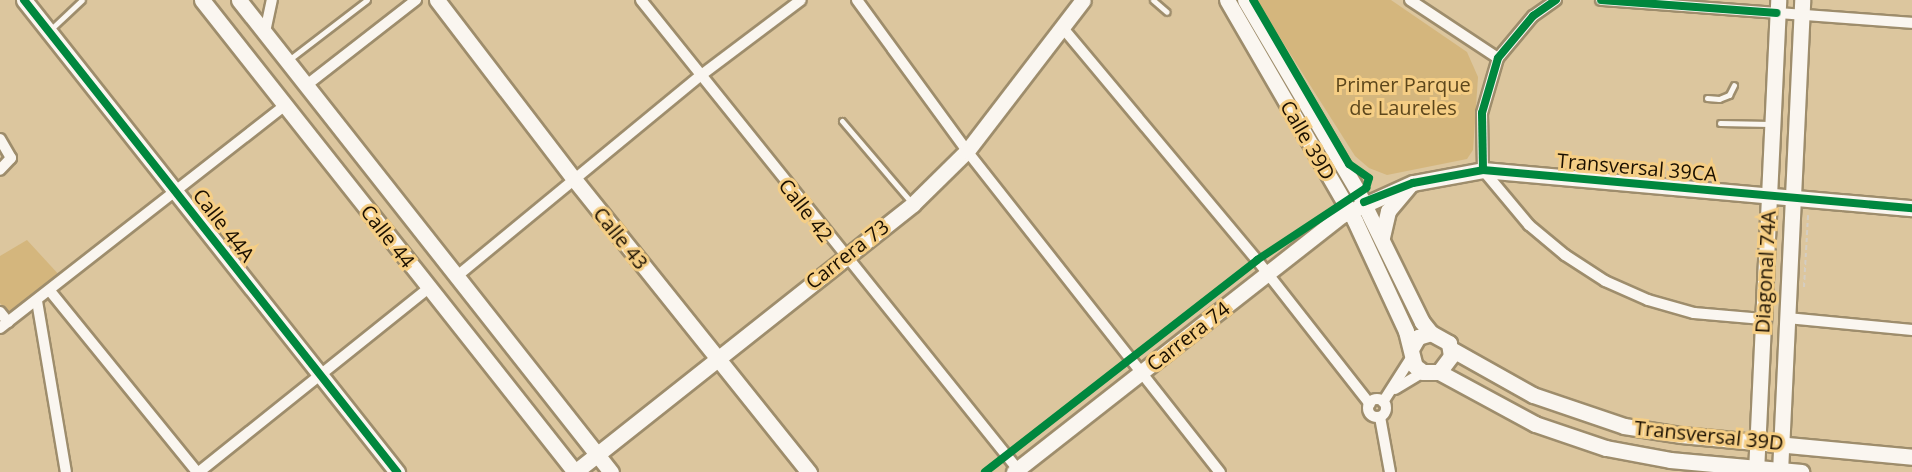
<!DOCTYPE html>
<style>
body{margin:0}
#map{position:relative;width:1912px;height:472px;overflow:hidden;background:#dcc69e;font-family:"Open Sans",sans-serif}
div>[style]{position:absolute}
.green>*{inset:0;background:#d4b67d}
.path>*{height:2px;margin-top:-1px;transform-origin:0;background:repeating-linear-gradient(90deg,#d4cdc1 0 4.5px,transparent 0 7.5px)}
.roads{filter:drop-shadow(2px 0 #9e8d6c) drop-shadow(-2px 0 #9e8d6c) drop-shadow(0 2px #9e8d6c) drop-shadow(0 -2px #9e8d6c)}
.lane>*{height:5px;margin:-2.5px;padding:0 2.5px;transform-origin:2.5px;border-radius:2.5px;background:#faf6f0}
.street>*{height:10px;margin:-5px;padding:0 5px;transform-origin:5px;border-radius:5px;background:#faf6f0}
.street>.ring{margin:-5px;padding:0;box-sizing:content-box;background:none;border:10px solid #faf6f0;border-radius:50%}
.secondary>*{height:15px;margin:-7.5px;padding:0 7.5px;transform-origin:7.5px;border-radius:7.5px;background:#faf6f0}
.cycleway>*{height:8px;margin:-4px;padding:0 4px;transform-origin:4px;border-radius:4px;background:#00873e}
span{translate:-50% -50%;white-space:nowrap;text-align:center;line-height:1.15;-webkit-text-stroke:6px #f5ce85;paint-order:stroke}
.park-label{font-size:20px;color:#5d471c}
.street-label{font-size:20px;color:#1b1000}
</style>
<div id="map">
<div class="green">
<i style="clip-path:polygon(1256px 0,1391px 0,1467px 52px,1478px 77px,1473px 150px,1467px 159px,1387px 175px,1369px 168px,1355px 156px)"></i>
<i style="clip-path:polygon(27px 240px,61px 277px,10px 316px,0 303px,0 256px)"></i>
</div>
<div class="path">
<i style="left:1804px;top:287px;width:72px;rotate:-86.8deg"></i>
</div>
<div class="roads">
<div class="lane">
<i style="left:1153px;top:0;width:18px;rotate:41deg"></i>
<i style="left:49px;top:31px;width:45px;rotate:-43.2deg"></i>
<i style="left:290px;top:59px;width:97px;rotate:-37.5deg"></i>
<i style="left:1707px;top:98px;width:12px;rotate:5deg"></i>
<i style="left:1719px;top:99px;width:11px;rotate:-22deg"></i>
<i style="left:1729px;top:95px;width:11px;rotate:-63deg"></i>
<i style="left:842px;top:121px;width:106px;rotate:49.6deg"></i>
<i style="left:1720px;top:123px;width:50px;rotate:1.1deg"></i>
</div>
<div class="street">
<i style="left:641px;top:0;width:605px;rotate:51.24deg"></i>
<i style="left:857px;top:0;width:187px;rotate:53.9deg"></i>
<i style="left:967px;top:151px;width:409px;rotate:51.8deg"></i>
<i style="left:1410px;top:0;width:105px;rotate:33.4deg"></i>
<i style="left:1556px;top:0;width:28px;rotate:145deg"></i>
<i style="left:1533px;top:16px;width:55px;rotate:129.8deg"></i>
<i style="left:1498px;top:58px;width:57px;rotate:106.2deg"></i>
<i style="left:1482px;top:113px;width:57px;rotate:89deg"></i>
<i style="left:1483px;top:170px;width:72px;rotate:50.1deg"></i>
<i style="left:1529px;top:225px;width:47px;rotate:39.8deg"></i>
<i style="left:1565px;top:255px;width:48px;rotate:33deg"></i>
<i style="left:1605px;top:281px;width:47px;rotate:23.8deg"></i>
<i style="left:1648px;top:300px;width:48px;rotate:15.8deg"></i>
<i style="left:1694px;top:313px;width:69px;rotate:5deg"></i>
<i style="left:1601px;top:0;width:312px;rotate:4.2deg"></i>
<i style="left:1062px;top:27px;width:304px;rotate:50.1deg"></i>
<i style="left:1257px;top:260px;width:183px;rotate:51.9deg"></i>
<i style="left:265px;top:32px;width:33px;rotate:-78deg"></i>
<i style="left:308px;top:84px;width:137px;rotate:-37.9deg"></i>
<i style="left:0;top:139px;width:22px;rotate:60deg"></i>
<i style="left:11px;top:158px;width:16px;rotate:133deg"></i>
<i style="left:456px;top:277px;width:316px;rotate:-39.5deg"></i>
<i style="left:700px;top:76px;width:126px;rotate:-37deg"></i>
<i style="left:50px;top:291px;width:233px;rotate:50.9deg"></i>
<i style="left:37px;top:301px;width:173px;rotate:80.4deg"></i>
<i style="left:0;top:312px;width:13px;rotate:51deg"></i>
<i style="left:1787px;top:318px;width:126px;rotate:5.5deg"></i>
<i style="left:0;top:328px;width:362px;rotate:-38deg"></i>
<i style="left:1395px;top:389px;width:33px;rotate:-31deg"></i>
<i class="ring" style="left:1368px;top:399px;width:8px;height:8px"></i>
<i style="left:1383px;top:402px;width:52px;rotate:-57.5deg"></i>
<i style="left:1380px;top:417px;width:56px;rotate:79.7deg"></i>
<i style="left:199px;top:472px;width:295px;rotate:-38.7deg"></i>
</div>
<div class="secondary">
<i style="left:24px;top:0;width:602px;rotate:51.68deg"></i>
<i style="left:202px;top:0;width:602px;rotate:51.68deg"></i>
<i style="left:239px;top:0;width:601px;rotate:51.76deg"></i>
<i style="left:437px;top:0;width:225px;rotate:52.6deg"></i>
<i style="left:574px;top:179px;width:376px;rotate:51.3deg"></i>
<i style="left:1227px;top:0;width:255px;rotate:59.9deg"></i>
<i style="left:1355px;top:221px;width:121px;rotate:65.1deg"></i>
<i style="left:1406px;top:331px;width:36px;rotate:76deg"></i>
<i style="left:1415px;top:366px;width:10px;rotate:37deg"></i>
<i style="left:1423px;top:372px;width:16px"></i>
<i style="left:1439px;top:372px;width:20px;rotate:-53deg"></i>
<i style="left:1451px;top:356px;width:13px;rotate:-99deg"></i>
<i style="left:1449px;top:343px;width:21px;rotate:-151deg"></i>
<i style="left:1431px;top:333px;width:14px;rotate:163deg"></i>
<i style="left:1418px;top:337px;width:14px;rotate:120deg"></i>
<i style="left:1245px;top:0;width:223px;rotate:59.5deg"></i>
<i style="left:1358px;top:192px;width:145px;rotate:63.8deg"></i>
<i style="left:1422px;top:322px;width:14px;rotate:51deg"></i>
<i style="left:1382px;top:237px;width:27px;rotate:-77deg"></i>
<i style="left:1388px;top:211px;width:33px;rotate:-50deg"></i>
<i style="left:1451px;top:349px;width:94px;rotate:29.3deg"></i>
<i style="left:1533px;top:395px;width:96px;rotate:18.8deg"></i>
<i style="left:1624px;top:426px;width:58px;rotate:9deg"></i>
<i style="left:1681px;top:435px;width:232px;rotate:5.4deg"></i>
<i style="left:1439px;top:372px;width:109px;rotate:28.4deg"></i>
<i style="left:1535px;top:424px;width:75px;rotate:18.7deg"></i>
<i style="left:1606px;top:448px;width:65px;rotate:10.6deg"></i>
<i style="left:1670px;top:460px;width:132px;rotate:5.2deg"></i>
<i style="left:575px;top:472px;width:431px;rotate:-38.4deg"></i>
<i style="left:913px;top:204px;width:76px;rotate:-44.5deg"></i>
<i style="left:967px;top:151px;width:190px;rotate:-52.5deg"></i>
<i style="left:1014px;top:472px;width:417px;rotate:-38.1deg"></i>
<i style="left:1342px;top:215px;width:78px;rotate:-24.3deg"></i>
<i style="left:1413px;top:183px;width:71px;rotate:-10.5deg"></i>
<i style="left:1483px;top:170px;width:431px;rotate:5.1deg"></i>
<i style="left:1756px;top:472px;width:473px;rotate:-87.3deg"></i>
<i style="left:1780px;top:472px;width:473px;rotate:-87.3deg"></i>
</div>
</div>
<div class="cycleway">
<i style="left:24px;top:0;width:602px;rotate:51.68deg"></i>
<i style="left:1601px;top:0;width:176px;rotate:4.2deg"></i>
<i style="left:1483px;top:170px;width:57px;rotate:-91deg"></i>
<i style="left:1482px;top:113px;width:57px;rotate:-73.8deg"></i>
<i style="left:1498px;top:58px;width:55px;rotate:-50.2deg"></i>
<i style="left:1533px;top:16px;width:28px;rotate:-35deg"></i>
<i style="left:1364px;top:202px;width:53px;rotate:-21.2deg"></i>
<i style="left:1413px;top:183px;width:71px;rotate:-10.5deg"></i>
<i style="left:1483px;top:170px;width:431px;rotate:5.1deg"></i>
<i style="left:985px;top:472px;width:345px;rotate:-37.9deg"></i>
<i style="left:1257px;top:260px;width:131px;rotate:-33.4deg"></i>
<i style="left:1366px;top:188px;width:10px;rotate:-73deg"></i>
<i style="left:1369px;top:178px;width:24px;rotate:-145deg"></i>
<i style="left:1349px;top:164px;width:190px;rotate:-120.3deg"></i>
</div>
<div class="park-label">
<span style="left:1403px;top:96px">Primer Parque<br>de Laureles</span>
</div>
<div class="street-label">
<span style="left:1308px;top:140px;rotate:60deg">Calle 39D</span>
<span style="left:1637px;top:167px;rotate:5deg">Transversal 39CA</span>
<span style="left:806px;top:210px;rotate:52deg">Calle 42</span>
<span style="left:224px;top:225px;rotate:52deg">Calle 44A</span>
<span style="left:388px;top:236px;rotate:52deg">Calle 44</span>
<span style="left:621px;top:238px;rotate:51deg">Calle 43</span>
<span style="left:847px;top:254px;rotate:-38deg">Carrera 73</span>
<span style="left:1765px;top:272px;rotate:-87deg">Diagonal 74A</span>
<span style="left:1188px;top:336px;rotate:-38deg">Carrera 74</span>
<span style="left:1709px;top:435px;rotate:6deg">Transversal 39D</span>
</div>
</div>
